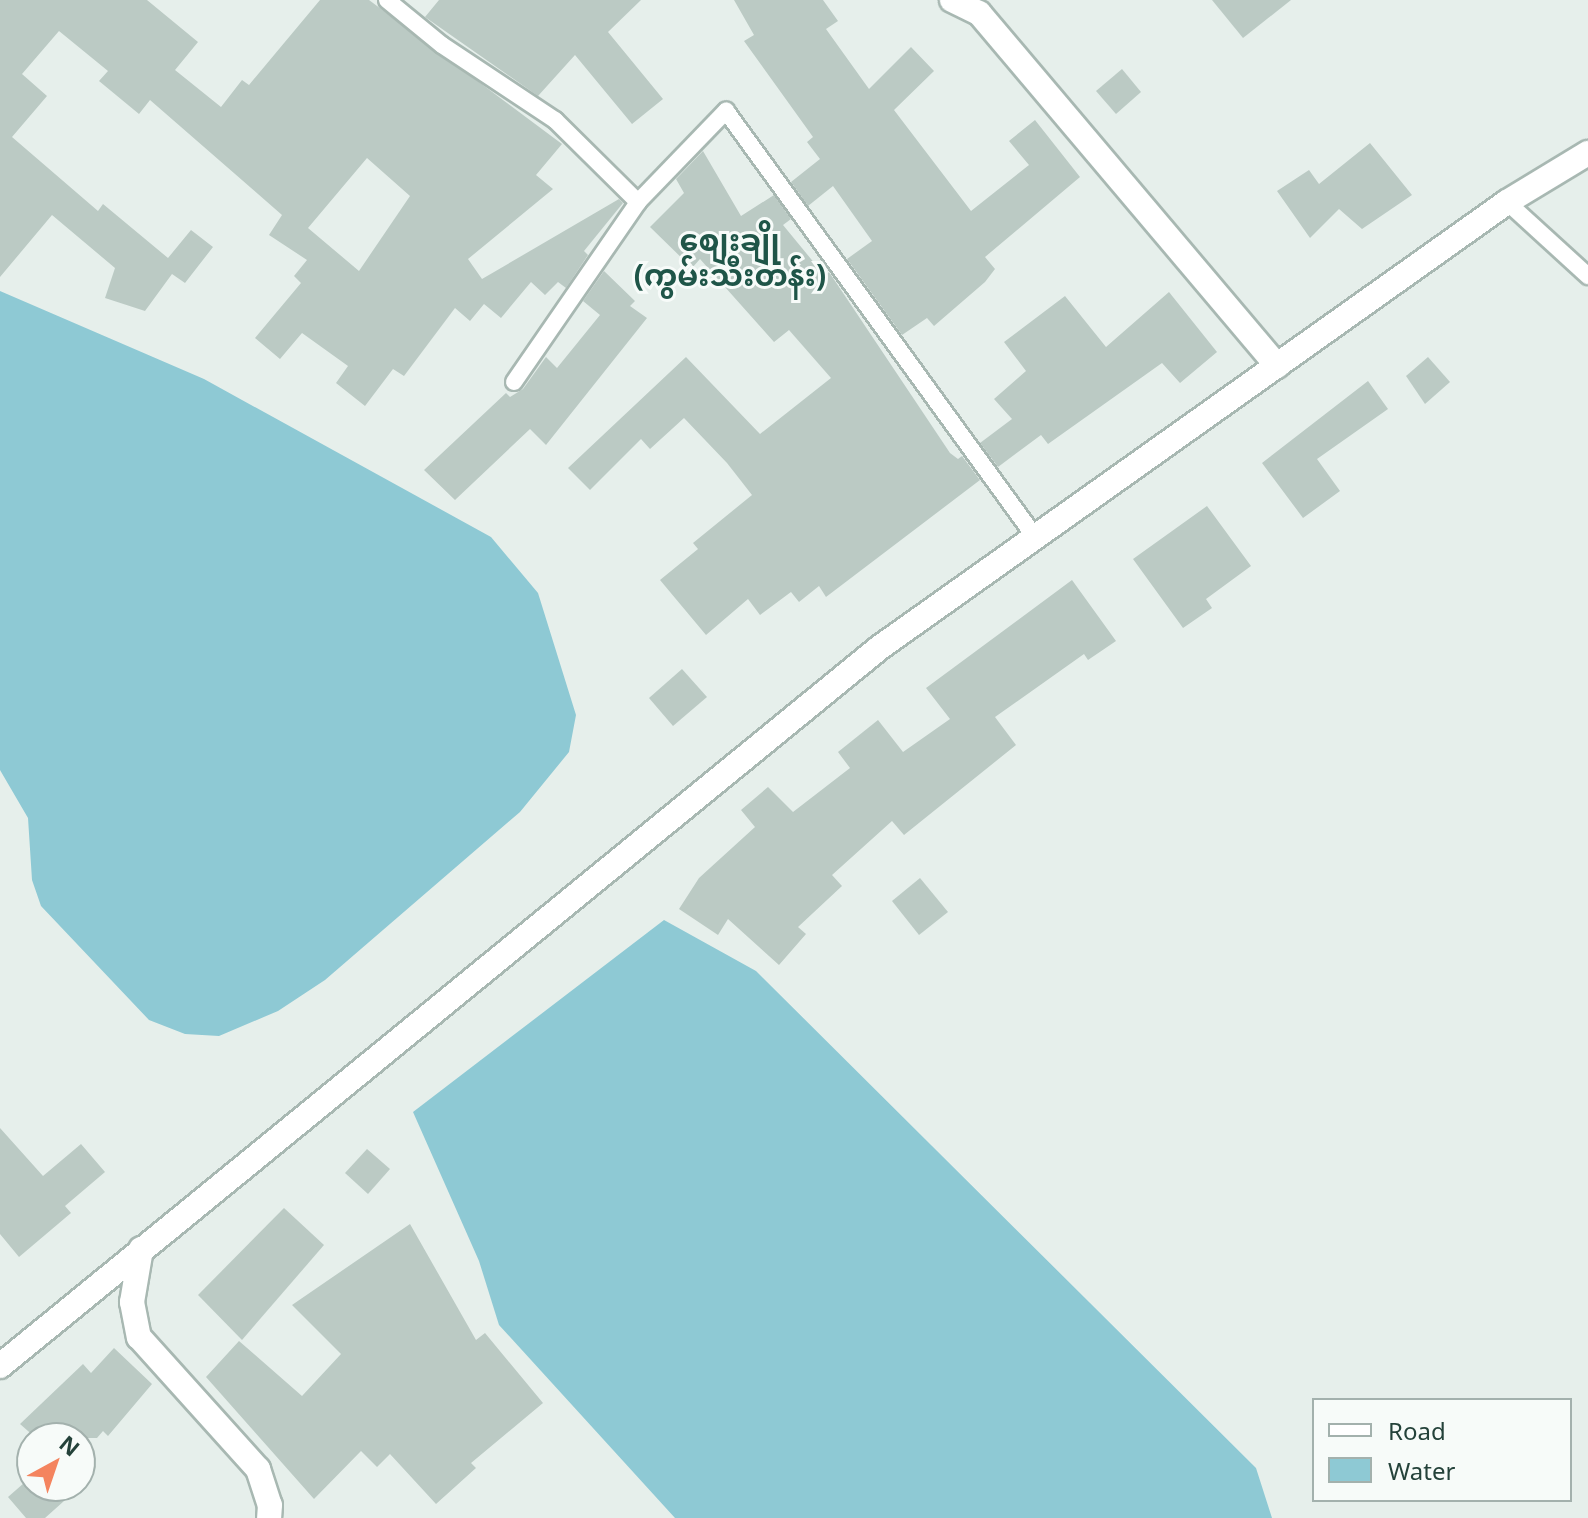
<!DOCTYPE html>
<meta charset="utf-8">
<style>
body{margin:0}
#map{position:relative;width:1588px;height:1518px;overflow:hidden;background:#e6efeb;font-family:"Noto Sans","Noto Sans Myanmar",sans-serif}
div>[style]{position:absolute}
.water>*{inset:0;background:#8ec9d4}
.building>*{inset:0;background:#bbcac4}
.roads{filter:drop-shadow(2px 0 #a8b8b2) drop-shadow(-2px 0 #a8b8b2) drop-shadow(0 2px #a8b8b2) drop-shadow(0 -2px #a8b8b2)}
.lane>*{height:16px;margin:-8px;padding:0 8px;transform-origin:8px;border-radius:8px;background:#fff}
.street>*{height:24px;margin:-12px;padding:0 12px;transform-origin:12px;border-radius:12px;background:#fff}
span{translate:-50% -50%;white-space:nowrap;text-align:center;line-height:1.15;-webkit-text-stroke:6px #f7fbf9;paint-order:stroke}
.quarter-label{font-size:30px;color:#1f5548;font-weight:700}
.legend{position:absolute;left:1312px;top:1398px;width:260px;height:104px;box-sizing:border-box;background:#f7fbf9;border:2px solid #a3b1ad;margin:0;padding:10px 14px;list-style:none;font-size:24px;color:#24423a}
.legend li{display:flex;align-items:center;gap:16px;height:40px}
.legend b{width:40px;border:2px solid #a3b1ad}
.north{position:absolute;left:16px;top:1422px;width:80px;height:80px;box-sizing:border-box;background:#f7fbf9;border:2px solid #a3b1ad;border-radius:50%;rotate:40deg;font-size:22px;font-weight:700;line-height:32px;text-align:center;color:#24423a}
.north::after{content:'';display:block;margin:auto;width:28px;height:36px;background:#f4845f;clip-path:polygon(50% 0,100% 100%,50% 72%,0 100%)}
</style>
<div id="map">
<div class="water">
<i style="clip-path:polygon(0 291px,204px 379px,491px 537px,538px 593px,576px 715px,569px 752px,520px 812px,325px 980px,278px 1011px,219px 1036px,185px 1034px,149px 1020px,41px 906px,32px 880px,28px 818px,0 770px)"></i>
<i style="clip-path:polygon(664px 920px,756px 971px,1256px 1468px,1272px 1518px,675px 1518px,499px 1325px,479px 1261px,413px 1112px)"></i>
</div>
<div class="building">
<i style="clip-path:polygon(evenodd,0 0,147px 0,198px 42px,175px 70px,221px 107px,242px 80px,249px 85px,320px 0,369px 0,562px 144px,536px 175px,553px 189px,468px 259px,482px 279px,619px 199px,623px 203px,584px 251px,588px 255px,566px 288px,558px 282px,545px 295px,531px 282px,501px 318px,484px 304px,470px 321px,455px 308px,404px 376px,393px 369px,365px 406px,336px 383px,348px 366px,302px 333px,280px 359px,255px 338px,301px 283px,294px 276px,307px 260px,269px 235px,282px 215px,150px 100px,139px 114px,99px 81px,108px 71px,59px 31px,22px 74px,47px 96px,12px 137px,98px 211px,103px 204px,168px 258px,191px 230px,213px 247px,185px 283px,172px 274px,145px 311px,105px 298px,115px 268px,52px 215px,0 277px,0 0,367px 158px,410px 196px,359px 271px,308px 228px,367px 158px)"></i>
<i style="clip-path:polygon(439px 0,641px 0,608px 32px,663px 99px,632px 124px,575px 55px,538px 96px,425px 17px)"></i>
<i style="clip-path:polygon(734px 0,823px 0,838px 21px,826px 29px,869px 89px,911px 47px,934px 71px,894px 110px,971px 211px,1029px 165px,1009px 141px,1035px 120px,1080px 177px,985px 257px,995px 269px,985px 282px,934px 326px,927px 318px,902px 335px,847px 259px,872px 241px,833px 186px,808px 206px,791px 182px,820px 159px,807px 142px,813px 137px,744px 41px,754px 35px)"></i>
<i style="clip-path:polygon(1212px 0,1291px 0,1243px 38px)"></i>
<i style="clip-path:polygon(1122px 69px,1141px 92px,1116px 114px,1096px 91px)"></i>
<i style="clip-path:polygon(1370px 143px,1412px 195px,1362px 229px,1339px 209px,1310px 238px,1277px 191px,1309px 170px,1319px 184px)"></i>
<i style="clip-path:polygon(703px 151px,741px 216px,774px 195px,791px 219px,783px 225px,825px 276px,829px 272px,950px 453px,958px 459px,962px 456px,980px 480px,826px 597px,819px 586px,799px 602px,791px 592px,760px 615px,748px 599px,706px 635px,660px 580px,698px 549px,693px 543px,752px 495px,727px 463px,684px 418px,650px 449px,641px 439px,590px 490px,568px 468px,686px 357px,760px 434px,831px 378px,789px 330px,774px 342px,700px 259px,692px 268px,650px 227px,684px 193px,676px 179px)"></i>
<i style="clip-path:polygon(604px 271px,635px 301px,630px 306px,647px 318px,546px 445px,530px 429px,455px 500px,424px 470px,506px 393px,510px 397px,523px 389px,546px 357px,557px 368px,600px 315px,583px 301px)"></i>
<i style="clip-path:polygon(1169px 292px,1217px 352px,1180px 383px,1162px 363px,1048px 444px,1041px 435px,998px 467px,980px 443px,1012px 419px,994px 399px,1026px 371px,1004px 342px,1065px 296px,1106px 347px)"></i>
<i style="clip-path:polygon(1428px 357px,1450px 382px,1425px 404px,1406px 376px)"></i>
<i style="clip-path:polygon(1368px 381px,1388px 409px,1317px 459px,1340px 491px,1303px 518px,1262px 463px)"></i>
<i style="clip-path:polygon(1207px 506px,1251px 566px,1206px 599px,1212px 608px,1183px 628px,1133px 559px)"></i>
<i style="clip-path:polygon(1072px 580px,1116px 641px,1088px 660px,1084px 654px,995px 717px,1016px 745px,904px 835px,892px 821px,832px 875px,842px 886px,798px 927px,806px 934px,779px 965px,728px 919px,718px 935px,679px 909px,699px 878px,755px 827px,741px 810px,768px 787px,793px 812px,850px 768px,838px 752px,878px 720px,903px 752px,950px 719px,926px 688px)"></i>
<i style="clip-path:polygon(682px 669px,707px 697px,673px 726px,649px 698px)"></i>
<i style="clip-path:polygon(920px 878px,948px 912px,919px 935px,892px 901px)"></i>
<i style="clip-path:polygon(0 1128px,43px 1176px,81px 1144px,105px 1172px,65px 1206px,71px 1213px,19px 1257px,0 1234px)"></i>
<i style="clip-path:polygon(367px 1149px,390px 1169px,368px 1194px,345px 1173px)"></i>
<i style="clip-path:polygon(284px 1208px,324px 1245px,242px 1340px,198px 1295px)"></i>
<i style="clip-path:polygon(410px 1224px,476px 1340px,485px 1333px,543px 1403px,471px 1463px,476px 1468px,436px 1504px,390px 1454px,377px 1467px,361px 1451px,314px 1499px,206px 1377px,239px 1341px,302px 1396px,341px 1354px,292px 1305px)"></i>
<i style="clip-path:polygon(114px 1348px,152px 1384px,108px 1436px,103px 1431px,97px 1438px,36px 1438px,20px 1424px,83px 1364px,91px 1373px)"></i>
<i style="clip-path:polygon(32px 1476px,32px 1486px,67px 1486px,73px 1493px,45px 1518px,26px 1518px,8px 1497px)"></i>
</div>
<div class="roads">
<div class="lane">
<i style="left:387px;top:0;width:71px;rotate:39.3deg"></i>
<i style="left:442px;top:45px;width:136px;rotate:33.6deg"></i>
<i style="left:555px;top:120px;width:117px;rotate:44.7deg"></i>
<i style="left:1507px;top:202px;width:110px;rotate:42.4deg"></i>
<i style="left:514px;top:382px;width:219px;rotate:-55.4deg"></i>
<i style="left:638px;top:202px;width:127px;rotate:-46deg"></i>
<i style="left:726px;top:111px;width:526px;rotate:54.04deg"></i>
</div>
<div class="street">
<i style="left:952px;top:0;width:30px;rotate:26deg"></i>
<i style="left:979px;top:13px;width:462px;rotate:49.8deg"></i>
<i style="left:141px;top:1249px;width:54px;rotate:99.6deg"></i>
<i style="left:132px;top:1302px;width:36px;rotate:79deg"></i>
<i style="left:139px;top:1337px;width:178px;rotate:48deg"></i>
<i style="left:258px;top:1469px;width:38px;rotate:72deg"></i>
<i style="left:270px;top:1505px;width:13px;rotate:94deg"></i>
<i style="left:0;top:1366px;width:1135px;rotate:-39.24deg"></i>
<i style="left:879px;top:648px;width:770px;rotate:-35.38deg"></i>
<i style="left:1507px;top:202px;width:95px;rotate:-31.2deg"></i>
</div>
</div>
<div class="quarter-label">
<span style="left:730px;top:257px">စျေးချို<br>(ကွမ်းသီးတန်း)</span>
</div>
<ul class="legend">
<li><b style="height:10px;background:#fff"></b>Road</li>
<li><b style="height:22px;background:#8ec9d4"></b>Water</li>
</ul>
<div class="north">N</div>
</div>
